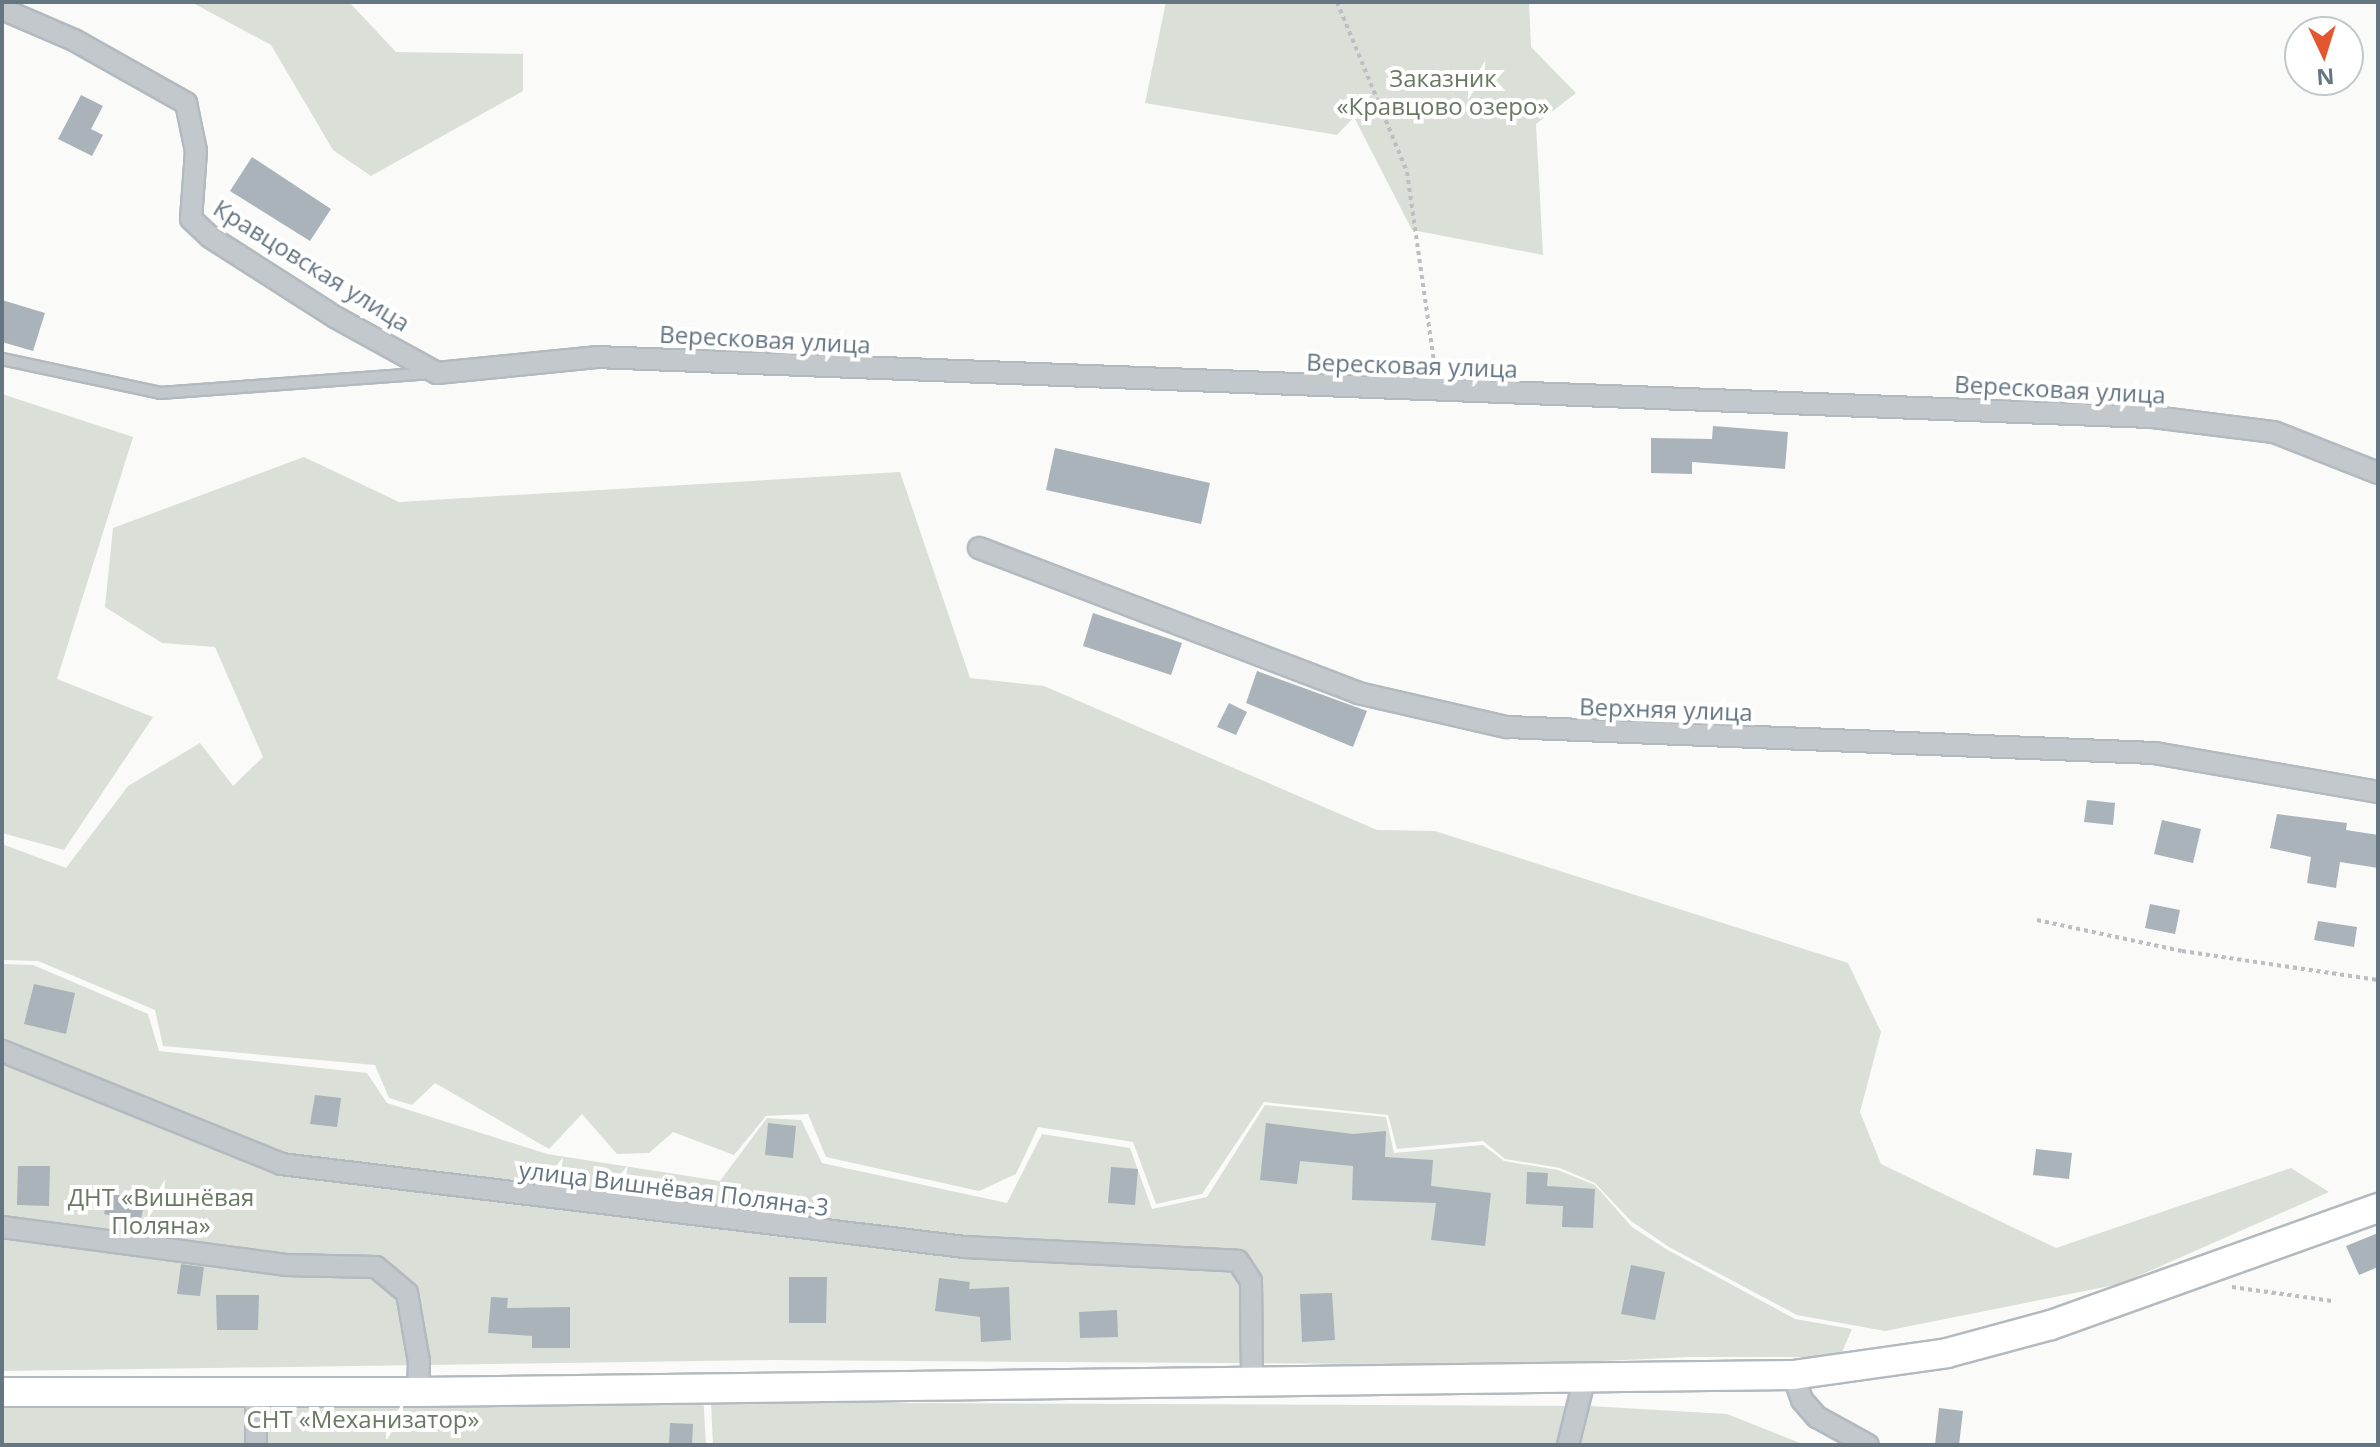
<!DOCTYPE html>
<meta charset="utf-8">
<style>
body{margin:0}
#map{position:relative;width:2380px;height:1447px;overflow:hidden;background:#fafaf8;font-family:"Open Sans",sans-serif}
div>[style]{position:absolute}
.green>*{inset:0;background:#dadfd7}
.building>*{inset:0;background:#aab3b9}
.path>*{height:4px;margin-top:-2px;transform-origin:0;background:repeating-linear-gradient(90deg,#bbbfc2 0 4px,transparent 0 8px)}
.roads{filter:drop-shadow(2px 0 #b3babf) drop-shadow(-2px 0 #b3babf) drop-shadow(0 2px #b3babf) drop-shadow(0 -2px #b3babf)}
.lane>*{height:10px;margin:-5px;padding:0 5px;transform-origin:5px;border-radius:5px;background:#c3c8cc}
.street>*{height:20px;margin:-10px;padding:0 10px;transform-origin:10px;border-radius:10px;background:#c3c8cc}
.secondary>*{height:28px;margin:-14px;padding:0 14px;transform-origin:14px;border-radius:14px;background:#fff}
span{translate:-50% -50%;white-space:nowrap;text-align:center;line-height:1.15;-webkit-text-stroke:8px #fff;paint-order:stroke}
.park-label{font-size:24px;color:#687a64}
.street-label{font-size:24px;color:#657683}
.frame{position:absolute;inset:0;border:4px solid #657683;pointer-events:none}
.north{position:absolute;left:2284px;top:16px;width:80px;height:80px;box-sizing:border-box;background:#fff;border:2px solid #c1c8cd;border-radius:50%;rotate:176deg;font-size:22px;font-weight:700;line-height:32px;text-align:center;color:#657683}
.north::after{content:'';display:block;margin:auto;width:28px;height:36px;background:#e4572e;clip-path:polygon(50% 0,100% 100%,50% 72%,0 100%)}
</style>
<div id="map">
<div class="green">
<i style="clip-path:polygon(191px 2px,349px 2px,396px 52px,523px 54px,523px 91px,371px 176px,333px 150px,271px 45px)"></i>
<i style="clip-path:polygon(1166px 2px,1529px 2px,1531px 47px,1576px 93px,1536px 124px,1543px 255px,1412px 230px,1354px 117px,1337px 135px,1145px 103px)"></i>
<i style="clip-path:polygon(2px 394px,133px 437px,57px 679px,153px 717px,64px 850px,2px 833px)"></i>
<i style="clip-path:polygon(304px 457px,399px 502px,900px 472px,970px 678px,1044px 686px,1377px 830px,1435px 831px,1848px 963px,1881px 1032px,1860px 1112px,1881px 1164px,2056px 1248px,2291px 1168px,2329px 1192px,2120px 1284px,1885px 1331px,1797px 1315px,1669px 1247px,1631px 1221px,1595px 1183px,1560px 1168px,1505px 1159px,1483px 1141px,1397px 1149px,1388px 1115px,1264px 1102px,1202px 1194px,1156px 1204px,1133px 1142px,1038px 1127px,1016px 1174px,979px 1191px,826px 1157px,808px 1114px,766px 1116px,734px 1155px,673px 1132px,649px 1153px,617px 1154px,582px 1114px,549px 1149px,435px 1083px,412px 1105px,389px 1098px,375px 1065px,163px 1046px,155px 1010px,38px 961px,2px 960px,2px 844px,66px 868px,128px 786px,200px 743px,233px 786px,263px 757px,215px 647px,162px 643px,105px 607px,113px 528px)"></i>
<i style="clip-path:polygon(2px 964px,33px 965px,148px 1014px,159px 1051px,367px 1073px,387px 1103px,547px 1154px,720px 1181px,767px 1118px,801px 1120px,822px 1163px,1007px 1203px,1042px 1134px,1130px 1148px,1152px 1209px,1207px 1197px,1265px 1105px,1386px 1117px,1394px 1153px,1483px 1145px,1504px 1161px,1558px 1170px,1595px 1185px,1632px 1227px,1666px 1249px,1795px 1319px,1852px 1329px,1840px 1357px,1689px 1357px,1516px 1365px,772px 1360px,2px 1371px)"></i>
<i style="clip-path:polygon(2px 1390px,703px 1393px,706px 1445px,2px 1445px)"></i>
<i style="clip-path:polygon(711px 1402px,1589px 1406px,1727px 1414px,1805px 1445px,713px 1445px)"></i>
</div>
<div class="building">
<i style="clip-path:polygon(81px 95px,103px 106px,91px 129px,103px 135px,92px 156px,58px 139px)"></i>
<i style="clip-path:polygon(252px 157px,331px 209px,310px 241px,230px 191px)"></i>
<i style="clip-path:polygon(2px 300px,45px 313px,33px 351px,2px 342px)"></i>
<i style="clip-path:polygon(1713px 426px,1788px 432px,1785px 469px,1692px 462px,1692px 474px,1651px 473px,1651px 438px,1712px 439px)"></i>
<i style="clip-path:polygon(1055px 448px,1210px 483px,1201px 524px,1046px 490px)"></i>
<i style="clip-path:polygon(1093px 613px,1182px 643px,1171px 675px,1083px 646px)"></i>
<i style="clip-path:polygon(1257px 671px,1367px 711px,1353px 747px,1246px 703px)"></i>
<i style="clip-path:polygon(1229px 703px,1247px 712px,1236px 735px,1217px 727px)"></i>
<i style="clip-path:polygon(2087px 800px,2115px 803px,2113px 825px,2084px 822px)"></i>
<i style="clip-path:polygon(2277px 814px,2347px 823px,2346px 830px,2378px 835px,2378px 868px,2340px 862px,2336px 888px,2307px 883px,2311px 857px,2270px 848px)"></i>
<i style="clip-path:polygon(2162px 820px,2201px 829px,2193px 863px,2154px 854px)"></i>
<i style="clip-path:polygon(2150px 904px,2180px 910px,2175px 934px,2145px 928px)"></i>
<i style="clip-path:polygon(2318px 921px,2357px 927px,2354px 947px,2314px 940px)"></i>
<i style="clip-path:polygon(34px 984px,75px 993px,66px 1034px,24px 1024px)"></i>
<i style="clip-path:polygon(315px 1095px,341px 1098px,337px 1127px,310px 1124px)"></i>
<i style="clip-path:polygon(768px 1123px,796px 1126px,793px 1158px,765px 1155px)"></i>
<i style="clip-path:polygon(1266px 1123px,1353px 1134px,1386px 1131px,1385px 1157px,1433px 1160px,1431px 1186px,1491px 1193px,1485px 1246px,1431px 1240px,1436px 1203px,1352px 1200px,1353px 1166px,1300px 1161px,1297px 1184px,1260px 1180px)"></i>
<i style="clip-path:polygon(2036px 1149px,2072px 1153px,2069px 1179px,2033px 1175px)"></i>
<i style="clip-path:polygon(18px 1166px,50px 1166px,49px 1206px,17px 1205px)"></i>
<i style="clip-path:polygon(1111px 1167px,1138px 1169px,1135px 1205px,1108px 1203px)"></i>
<i style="clip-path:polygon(1527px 1172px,1548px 1173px,1547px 1186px,1595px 1189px,1593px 1228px,1562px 1227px,1563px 1206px,1526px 1204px)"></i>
<i style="clip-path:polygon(109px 1193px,145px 1201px,140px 1222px,104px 1214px)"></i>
<i style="clip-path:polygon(2378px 1233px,2378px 1267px,2359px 1275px,2346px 1246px)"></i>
<i style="clip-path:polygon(181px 1264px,204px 1267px,200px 1296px,177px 1294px)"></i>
<i style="clip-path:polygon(1631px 1265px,1665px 1272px,1655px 1320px,1621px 1314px)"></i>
<i style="clip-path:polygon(789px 1277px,827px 1277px,826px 1323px,789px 1323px)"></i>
<i style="clip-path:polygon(939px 1278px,970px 1282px,969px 1289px,1009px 1287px,1011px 1340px,981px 1342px,980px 1317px,935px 1311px)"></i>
<i style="clip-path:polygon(1332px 1293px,1335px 1340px,1302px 1342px,1300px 1294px)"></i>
<i style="clip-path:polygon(216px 1295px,259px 1295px,258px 1330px,217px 1330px)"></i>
<i style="clip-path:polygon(491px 1297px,508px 1298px,507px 1308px,570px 1307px,570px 1348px,532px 1348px,532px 1336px,488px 1333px)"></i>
<i style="clip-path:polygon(1117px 1310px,1118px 1337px,1080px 1338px,1079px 1312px)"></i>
<i style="clip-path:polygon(1939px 1408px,1963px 1411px,1959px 1445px,1935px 1445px)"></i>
<i style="clip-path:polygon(670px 1423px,693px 1424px,692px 1445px,669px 1445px)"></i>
</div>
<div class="path">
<i style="left:1337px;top:2px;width:184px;rotate:67.6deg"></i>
<i style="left:1407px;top:172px;width:199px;rotate:81.9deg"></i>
<i style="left:2037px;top:920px;width:148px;rotate:12.1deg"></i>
<i style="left:2182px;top:951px;width:198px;rotate:8.4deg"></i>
<i style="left:2232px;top:1287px;width:101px;rotate:8deg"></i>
</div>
<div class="roads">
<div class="lane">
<i style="left:2px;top:359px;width:162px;rotate:12.1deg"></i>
<i style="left:160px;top:393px;width:272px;rotate:-4.2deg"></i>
</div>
<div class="street">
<i style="left:2px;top:9px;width:78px;rotate:23.3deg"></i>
<i style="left:74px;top:40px;width:129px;rotate:29.4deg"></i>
<i style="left:186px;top:103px;width:49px;rotate:78.2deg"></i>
<i style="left:196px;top:151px;width:68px;rotate:94.2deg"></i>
<i style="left:191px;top:219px;width:26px;rotate:43deg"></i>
<i style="left:210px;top:237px;width:148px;rotate:32.6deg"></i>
<i style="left:335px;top:317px;width:116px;rotate:28.8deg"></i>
<i style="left:437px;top:373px;width:160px;rotate:-5.7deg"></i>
<i style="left:596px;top:357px;width:1558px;rotate:2.21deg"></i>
<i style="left:2153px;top:417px;width:122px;rotate:7.1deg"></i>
<i style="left:2274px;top:432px;width:112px;rotate:21.5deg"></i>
<i style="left:979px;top:548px;width:406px;rotate:20.9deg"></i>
<i style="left:1358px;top:693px;width:153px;rotate:12.9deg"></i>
<i style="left:1507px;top:727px;width:649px;rotate:2.3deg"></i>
<i style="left:2155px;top:753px;width:226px;rotate:9.9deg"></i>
<i style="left:2px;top:1051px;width:301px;rotate:22deg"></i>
<i style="left:281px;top:1164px;width:689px;rotate:6.92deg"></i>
<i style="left:965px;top:1247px;width:273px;rotate:2.9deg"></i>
<i style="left:1238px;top:1261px;width:24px;rotate:57deg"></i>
<i style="left:1251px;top:1281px;width:103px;rotate:89.4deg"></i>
<i style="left:2px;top:1227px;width:286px;rotate:7.6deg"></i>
<i style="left:285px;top:1265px;width:91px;rotate:1.3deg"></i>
<i style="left:376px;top:1267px;width:40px;rotate:40deg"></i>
<i style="left:407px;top:1293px;width:70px;rotate:80.1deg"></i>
<i style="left:419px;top:1362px;width:30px;rotate:92deg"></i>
<i style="left:1793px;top:1375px;width:27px;rotate:70deg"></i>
<i style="left:1802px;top:1400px;width:23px;rotate:49deg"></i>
<i style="left:1817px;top:1417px;width:58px;rotate:28.8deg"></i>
<i style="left:256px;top:1393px;width:52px;rotate:90deg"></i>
<i style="left:1568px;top:1445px;width:66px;rotate:-76deg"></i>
</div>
<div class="secondary">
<i style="left:2px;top:1392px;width:416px"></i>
<i style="left:418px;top:1392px;width:1375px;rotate:-0.71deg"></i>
<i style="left:1793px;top:1375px;width:156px;rotate:-8.1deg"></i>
<i style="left:1947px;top:1353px;width:108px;rotate:-15.1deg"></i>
<i style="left:2051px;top:1325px;width:347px;rotate:-19.7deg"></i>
</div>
</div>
<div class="park-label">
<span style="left:1443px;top:92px">Заказник<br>«Кравцово озеро»</span>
<span style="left:161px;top:1211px">ДНТ «Вишнёвая<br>Поляна»</span>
<span style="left:363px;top:1419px">СНТ «Механизатор»</span>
</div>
<div class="street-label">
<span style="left:312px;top:265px;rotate:32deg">Кравцовская улица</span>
<span style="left:765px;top:339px;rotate:3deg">Вересковая улица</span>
<span style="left:1412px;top:365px;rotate:2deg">Вересковая улица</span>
<span style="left:2060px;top:389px;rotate:3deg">Вересковая улица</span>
<span style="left:1666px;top:709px;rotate:2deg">Верхняя улица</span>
<span style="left:674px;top:1188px;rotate:7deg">улица Вишнёвая Поляна-3</span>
</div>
<div class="frame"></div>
<div class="north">N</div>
</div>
